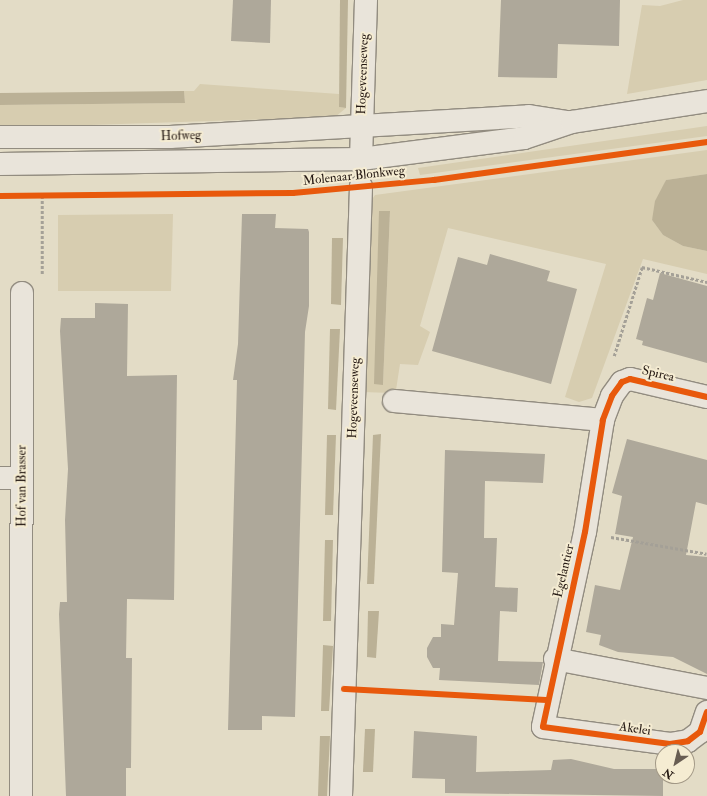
<!DOCTYPE html>
<style>
body{margin:0}
#map{position:relative;width:707px;height:796px;overflow:hidden;background:#e3dcc6;font-family:"IM FELL Double Pica",serif}
div>[style]{position:absolute}
.green>*{inset:0;background:#d7cdb0}
.water>*{inset:0;background:#bbb196}
.building>*{inset:0;background:#aea89a}
.path>*{height:2.5px;margin-top:-1.25px;transform-origin:0;background:repeating-linear-gradient(90deg,#a4a097 0 3px,transparent 0 5px)}
.roads{filter:drop-shadow(1px 0 #928c80) drop-shadow(-1px 0 #928c80) drop-shadow(0 1px #928c80) drop-shadow(0 -1px #928c80)}
.street>*{height:22px;margin:-11px;padding:0 11px;transform-origin:11px;border-radius:11px;background:#e9e4da}
.secondary>*{height:22px;margin:-11px;padding:0 11px;transform-origin:11px;border-radius:11px;background:#e9e4da}
.cycleway>*{height:6px;margin:-3px;padding:0 3px;transform-origin:3px;border-radius:3px;background:#e8590c}
span{translate:-50% -50%;white-space:nowrap;text-align:center;line-height:1.15;-webkit-text-stroke:4px #f5ecd2;paint-order:stroke}
.street-label{font-size:13px;color:#251913}
.north{position:absolute;left:655px;top:744px;width:40px;height:40px;box-sizing:border-box;background:#f5ecd2;border:1px solid #a29886;border-radius:50%;rotate:215deg;font-size:11px;font-weight:700;line-height:16px;text-align:center;color:#251913}
.north::after{content:'';display:block;margin:auto;width:14px;height:18px;background:#685d52;clip-path:polygon(50% 0,100% 100%,50% 72%,0 100%)}
</style>
<div id="map">
<div class="green">
<i style="clip-path:polygon(683px 0,707px 0,707px 80px,627px 94px,642px 5px,660px 6px)"></i>
<i style="clip-path:polygon(200px 84px,339px 94px,339px 107px,346px 108px,335px 117px,0 128px,0 105px,185px 103px,184px 91px,194px 91px)"></i>
<i style="clip-path:polygon(707px 126px,707px 136px,420px 175px,418px 168px)"></i>
<i style="clip-path:polygon(evenodd,707px 150px,707px 174px,666px 180px,652px 220px,663px 235px,683px 246px,707px 251px,707px 274px,643px 259px,592px 398px,579px 402px,565px 397px,606px 264px,448px 228px,420px 326px,430px 332px,418px 365px,400px 364px,396px 390px,391px 393px,363px 392px,369px 204px,375px 195px,707px 150px,379px 211px,390px 212px,383px 385px,379px 211px)"></i>
<i style="clip-path:polygon(173px 214px,171px 291px,58px 291px,58px 215px)"></i>
</div>
<div class="water">
<i style="clip-path:polygon(340px 0,348px 0,346px 108px,339px 107px)"></i>
<i style="clip-path:polygon(184px 91px,185px 103px,0 105px,0 93px)"></i>
<i style="clip-path:polygon(707px 174px,707px 251px,683px 246px,663px 235px,652px 220px,655px 201px,666px 180px)"></i>
<i style="clip-path:polygon(379px 211px,390px 211px,383px 385px,374px 384px)"></i>
<i style="clip-path:polygon(332px 238px,343px 238px,341px 305px,331px 304px)"></i>
<i style="clip-path:polygon(330px 329px,340px 329px,336px 410px,328px 409px)"></i>
<i style="clip-path:polygon(381px 434px,374px 584px,367px 584px,373px 435px)"></i>
<i style="clip-path:polygon(327px 435px,336px 435px,333px 515px,325px 515px)"></i>
<i style="clip-path:polygon(325px 540px,333px 540px,331px 621px,323px 621px)"></i>
<i style="clip-path:polygon(368px 611px,379px 611px,376px 658px,367px 657px)"></i>
<i style="clip-path:polygon(323px 645px,333px 646px,329px 711px,321px 711px)"></i>
<i style="clip-path:polygon(365px 729px,375px 729px,373px 772px,363px 772px)"></i>
<i style="clip-path:polygon(320px 736px,330px 736px,327px 796px,318px 796px)"></i>
</div>
<div class="building">
<i style="clip-path:polygon(233px 0,271px 0,270px 43px,231px 41px)"></i>
<i style="clip-path:polygon(501px 0,620px 0,619px 46px,558px 44px,557px 78px,498px 77px)"></i>
<i style="clip-path:polygon(242px 214px,276px 214px,275px 228px,308px 229px,309px 232px,309px 306px,305px 332px,295px 717px,262px 716px,262px 730px,228px 730px,237px 380px,233px 380px,238px 344px)"></i>
<i style="clip-path:polygon(490px 254px,550px 271px,547px 281px,577px 289px,551px 384px,432px 351px,458px 257px,487px 265px)"></i>
<i style="clip-path:polygon(660px 273px,707px 286px,707px 363px,642px 345px,643px 341px,636px 339px,647px 298px,653px 300px)"></i>
<i style="clip-path:polygon(95px 303px,128px 304px,127px 376px,177px 375px,174px 600px,127px 599px,126px 658px,132px 658px,131px 768px,126px 768px,126px 796px,66px 796px,59px 614px,60px 602px,67px 602px,65px 520px,68px 469px,60px 331px,61px 318px,95px 318px)"></i>
<i style="clip-path:polygon(627px 439px,707px 460px,707px 505px,696px 502px,686px 555px,707px 557px,707px 674px,673px 657px,618px 652px,599px 645px,601px 635px,586px 632px,595px 585px,620px 590px,633px 537px,615px 534px,622px 496px,612px 493px)"></i>
<i style="clip-path:polygon(445px 450px,545px 454px,543px 483px,485px 481px,484px 538px,497px 538px,495px 587px,518px 588px,517px 612px,500px 611px,498px 661px,543px 662px,539px 685px,439px 680px,440px 668px,433px 668px,427px 657px,427px 648px,433px 637px,441px 637px,441px 624px,454px 625px,458px 573px,442px 572px)"></i>
<i style="clip-path:polygon(414px 731px,477px 736px,476px 772px,551px 770px,553px 760px,571px 759px,614px 769px,663px 769px,663px 796px,445px 793px,445px 779px,412px 778px)"></i>
</div>
<div class="path">
<i style="left:42px;top:274px;width:79px;rotate:-90deg"></i>
<i style="left:614px;top:356px;width:93px;rotate:-72.5deg"></i>
<i style="left:642px;top:267px;width:67px;rotate:13deg"></i>
<i style="left:611px;top:537px;width:97px;rotate:10deg"></i>
</div>
<div class="roads">
<div class="street">
<i style="left:361px;top:159px;width:159px;rotate:-88.2deg"></i>
<i style="left:707px;top:397px;width:79px;rotate:-166.8deg"></i>
<i style="left:630px;top:379px;width:9px;rotate:159deg"></i>
<i style="left:622px;top:382px;width:17px;rotate:126deg"></i>
<i style="left:612px;top:396px;width:26px;rotate:111deg"></i>
<i style="left:603px;top:420px;width:113px;rotate:99.1deg"></i>
<i style="left:585px;top:532px;width:199px;rotate:102.2deg"></i>
<i style="left:543px;top:727px;width:128px;rotate:7.6deg"></i>
<i style="left:670px;top:744px;width:18px;rotate:-9deg"></i>
<i style="left:688px;top:741px;width:15px;rotate:-37deg"></i>
<i style="left:700px;top:732px;width:21px;rotate:-71deg"></i>
<i style="left:394px;top:401px;width:210px;rotate:5.2deg"></i>
<i style="left:0;top:478px;width:21px"></i>
<i style="left:555px;top:659px;width:155px;rotate:10.8deg"></i>
<i style="left:21px;top:796px;width:503px;rotate:-89.89deg"></i>
<i style="left:341px;top:796px;width:610px;rotate:-88.12deg"></i>
</div>
<div class="secondary">
<i style="left:0;top:137px;width:170px"></i>
<i style="left:170px;top:137px;width:360px;rotate:-3.3deg"></i>
<i style="left:529px;top:116px;width:39px;rotate:9deg"></i>
<i style="left:0;top:164px;width:361px;rotate:-0.8deg"></i>
<i style="left:361px;top:159px;width:164px;rotate:-7.3deg"></i>
<i style="left:524px;top:138px;width:51px;rotate:-18.4deg"></i>
<i style="left:572px;top:122px;width:137px;rotate:-8.8deg"></i>
</div>
</div>
<div class="cycleway">
<i style="left:0;top:196px;width:293px;rotate:-0.6deg"></i>
<i style="left:293px;top:193px;width:142px;rotate:-5.3deg"></i>
<i style="left:434px;top:180px;width:276px;rotate:-7.9deg"></i>
<i style="left:707px;top:397px;width:79px;rotate:-166.8deg"></i>
<i style="left:630px;top:379px;width:9px;rotate:159deg"></i>
<i style="left:622px;top:382px;width:17px;rotate:126deg"></i>
<i style="left:612px;top:396px;width:26px;rotate:111deg"></i>
<i style="left:603px;top:420px;width:113px;rotate:99.1deg"></i>
<i style="left:585px;top:532px;width:199px;rotate:102.2deg"></i>
<i style="left:543px;top:727px;width:128px;rotate:7.6deg"></i>
<i style="left:670px;top:744px;width:18px;rotate:-9deg"></i>
<i style="left:688px;top:741px;width:15px;rotate:-37deg"></i>
<i style="left:700px;top:732px;width:21px;rotate:-71deg"></i>
<i style="left:344px;top:689px;width:204px;rotate:3.1deg"></i>
</div>
<div class="street-label">
<span style="left:363px;top:74px;rotate:-88deg">Hogeveenseweg</span>
<span style="left:181px;top:136px;rotate:-2deg">Hofweg</span>
<span style="left:354px;top:176px;rotate:-6deg">Molenaar Blonkweg</span>
<span style="left:658px;top:374px;rotate:13deg">Spirea</span>
<span style="left:354px;top:398px;rotate:-88deg">Hogeveenseweg</span>
<span style="left:22px;top:486px;rotate:-90deg">Hof van Brasser</span>
<span style="left:564px;top:571px;rotate:-77deg">Egelantier</span>
<span style="left:635px;top:729px;rotate:8deg">Akelei</span>
</div>
<div class="north">N</div>
</div>
